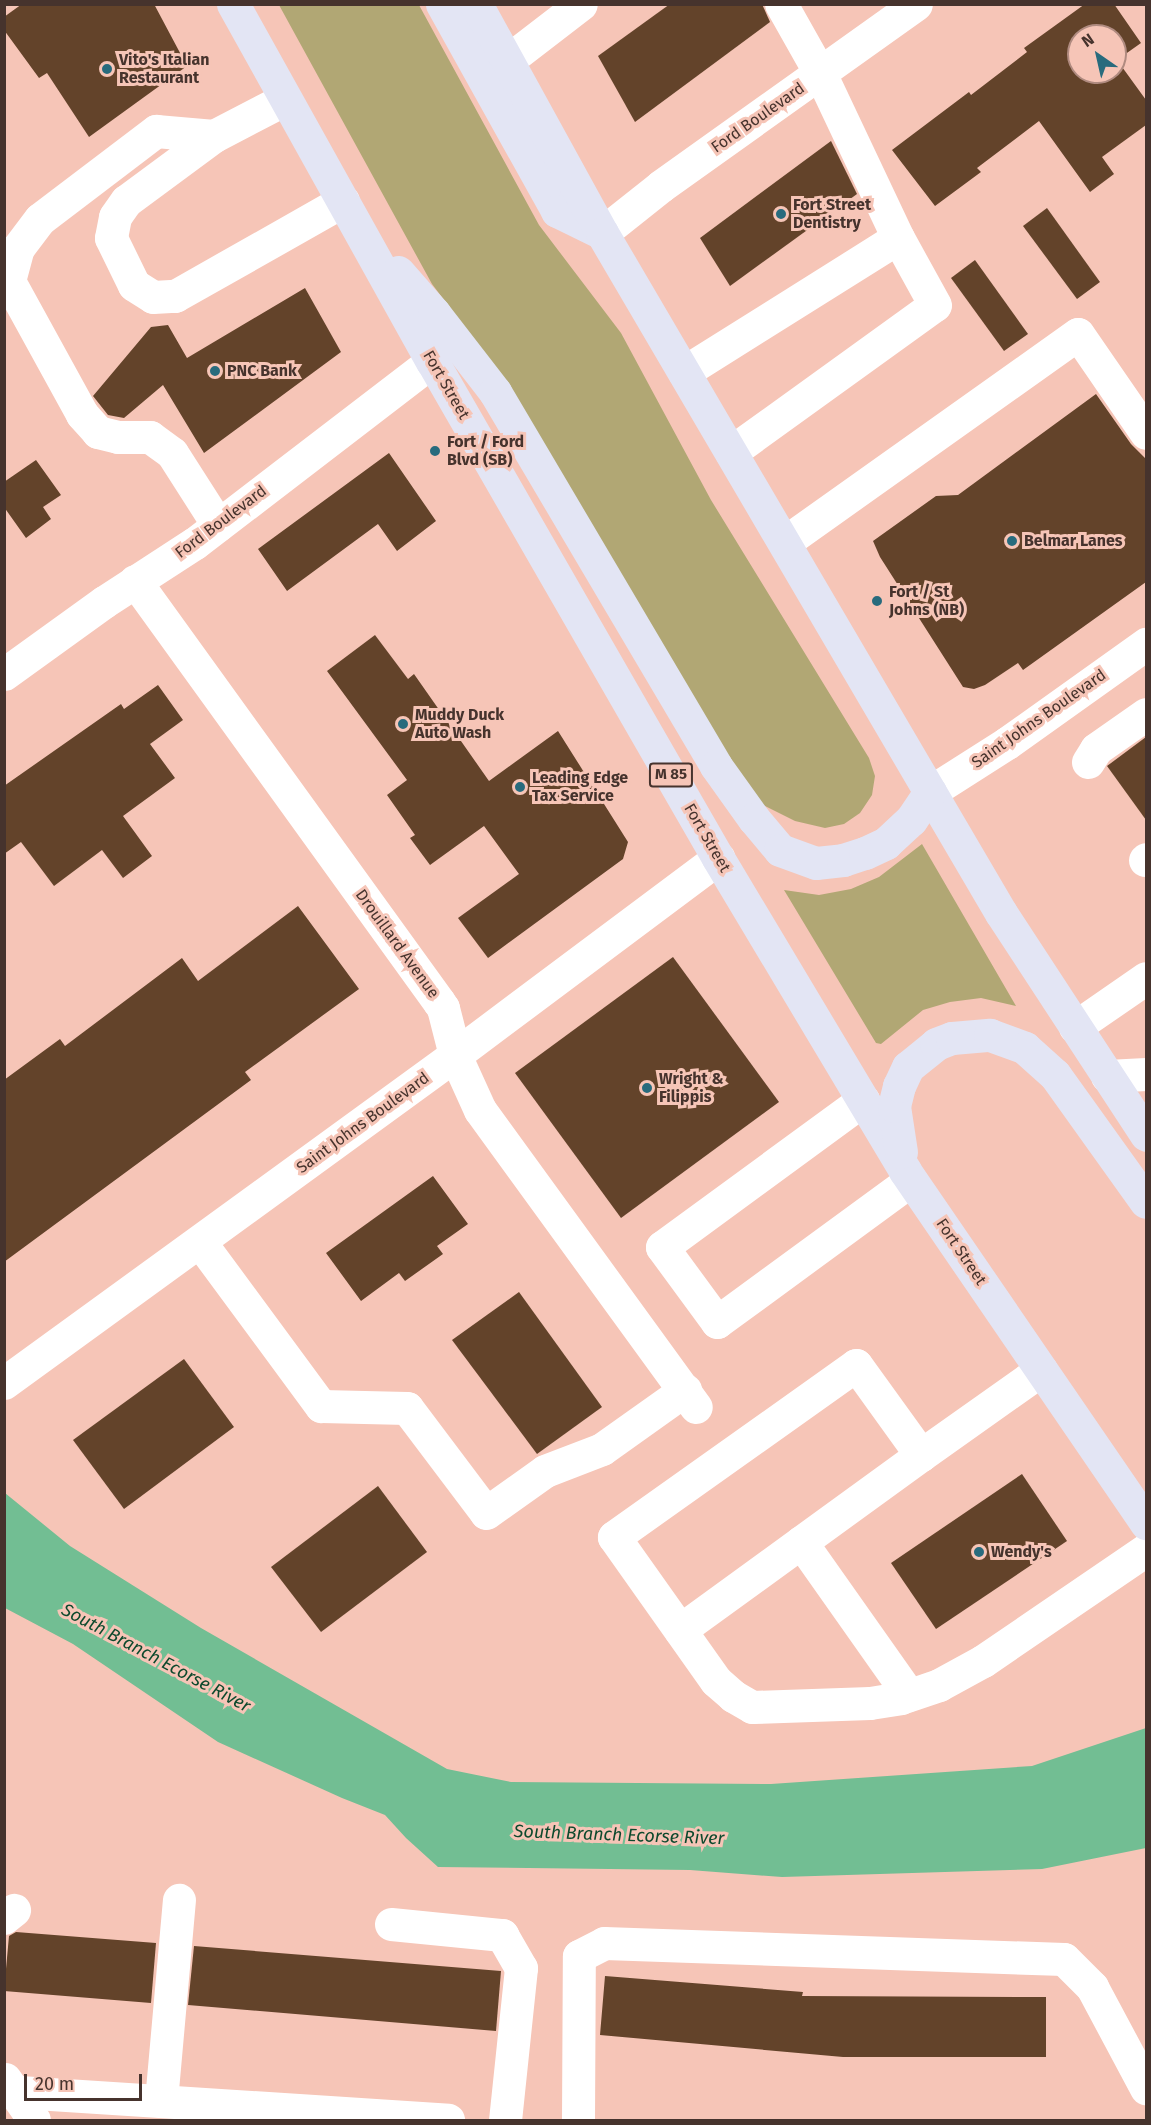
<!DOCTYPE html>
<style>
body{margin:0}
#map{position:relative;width:1151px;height:2125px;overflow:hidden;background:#f6c5b7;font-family:"Fira Sans",sans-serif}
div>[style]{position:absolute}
.green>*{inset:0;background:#b1a774}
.water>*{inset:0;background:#72be93}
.building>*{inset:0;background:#63432a}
.minor>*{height:33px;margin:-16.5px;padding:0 16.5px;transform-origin:16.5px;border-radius:16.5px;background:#fff}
.major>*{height:33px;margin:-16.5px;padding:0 16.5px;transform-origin:16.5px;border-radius:16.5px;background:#e3e5f4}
.dots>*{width:16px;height:16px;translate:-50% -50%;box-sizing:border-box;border:3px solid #f6c5b7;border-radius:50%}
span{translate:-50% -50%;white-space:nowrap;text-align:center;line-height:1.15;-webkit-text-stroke:6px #f6c5b7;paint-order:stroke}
.shield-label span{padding:2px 4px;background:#f6c5b7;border:2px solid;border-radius:4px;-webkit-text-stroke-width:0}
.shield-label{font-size:15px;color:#46332d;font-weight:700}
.poi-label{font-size:16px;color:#46332d;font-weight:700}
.left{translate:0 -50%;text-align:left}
.street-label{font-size:16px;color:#46332d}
.water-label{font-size:18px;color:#0d492d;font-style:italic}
.frame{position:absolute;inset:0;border:6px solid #46332d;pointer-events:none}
.north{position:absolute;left:1067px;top:24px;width:60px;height:60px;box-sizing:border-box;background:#f6c5b7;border:2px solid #b08b80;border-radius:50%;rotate:326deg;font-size:16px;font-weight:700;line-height:24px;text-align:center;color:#46332d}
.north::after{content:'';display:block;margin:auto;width:21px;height:27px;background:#286b7d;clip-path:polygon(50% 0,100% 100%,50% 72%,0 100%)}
.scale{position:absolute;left:24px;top:2074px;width:118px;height:27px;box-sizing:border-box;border:3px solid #46332d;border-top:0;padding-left:8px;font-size:18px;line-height:21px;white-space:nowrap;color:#46332d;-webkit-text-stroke:4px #f6c5b7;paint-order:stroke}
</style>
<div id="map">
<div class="green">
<i style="clip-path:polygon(279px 5px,419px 5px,539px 225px,621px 333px,711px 500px,869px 758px,875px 776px,872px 795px,860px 813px,844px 824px,825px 828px,795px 821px,759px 803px,744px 790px,510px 388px,432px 284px)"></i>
<i style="clip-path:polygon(922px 844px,1016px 1006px,981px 998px,950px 1002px,923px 1010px,881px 1044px,876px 1043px,784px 890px,819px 895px,851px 889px,879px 877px)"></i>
</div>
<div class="water">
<i style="clip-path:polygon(5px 1493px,70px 1546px,201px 1628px,447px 1769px,511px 1782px,771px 1784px,1032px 1766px,1146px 1728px,1146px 1848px,1042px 1869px,782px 1877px,690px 1870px,438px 1867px,406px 1838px,385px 1815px,342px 1798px,218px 1742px,73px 1644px,5px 1608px)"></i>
</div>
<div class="building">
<i style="clip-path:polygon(22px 4px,154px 4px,187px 66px,89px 137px,47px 73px,39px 78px,4px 30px,4px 17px)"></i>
<i style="clip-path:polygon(670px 4px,762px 4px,770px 22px,635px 122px,598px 56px)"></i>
<i style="clip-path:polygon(evenodd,1085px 4px,1114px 4px,1141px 43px,1117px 60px,1146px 100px,1146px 125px,1102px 157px,1114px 174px,1090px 192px,1039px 121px,977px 168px,981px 172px,935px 206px,892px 150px,969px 92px,971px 95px,1027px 52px,1024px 48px,1085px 4px,1079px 36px,1115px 36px,1115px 72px,1079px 72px,1079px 36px)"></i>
<i style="clip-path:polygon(831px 141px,857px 194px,730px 286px,700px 238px)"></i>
<i style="clip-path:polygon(1047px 208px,1100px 282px,1077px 299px,1023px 226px)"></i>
<i style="clip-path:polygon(975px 260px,1028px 334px,1004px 351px,951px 278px)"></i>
<i style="clip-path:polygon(305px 288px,341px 352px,204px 453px,163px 385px,124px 418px,108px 415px,93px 396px,151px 327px,168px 325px,187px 358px)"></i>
<i style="clip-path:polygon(1096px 394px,1131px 444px,1146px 459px,1146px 582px,1023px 670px,1018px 663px,985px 685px,974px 689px,963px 687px,880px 557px,873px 541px,936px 496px,958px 495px)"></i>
<i style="clip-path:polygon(389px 453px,436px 521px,397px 551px,378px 524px,287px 591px,258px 549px)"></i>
<i style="clip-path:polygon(36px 460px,61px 495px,43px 507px,51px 519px,26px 538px,4px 507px,4px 482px)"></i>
<i style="clip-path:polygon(375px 635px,408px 679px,414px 674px,489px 781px,558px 731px,628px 842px,623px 859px,488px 958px,458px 918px,519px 874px,484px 826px,430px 865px,410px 838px,415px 835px,387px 795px,407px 780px,327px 671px)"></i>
<i style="clip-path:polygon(158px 685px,183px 720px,150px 744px,175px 778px,123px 816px,152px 856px,123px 878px,102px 850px,54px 886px,21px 842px,4px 854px,4px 786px,121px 704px,124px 709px)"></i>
<i style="clip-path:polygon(1146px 737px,1146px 820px,1107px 766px)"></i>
<i style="clip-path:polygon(298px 906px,359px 989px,245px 1072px,251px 1080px,4px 1262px,4px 1080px,60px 1039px,65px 1046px,182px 958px,198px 981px)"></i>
<i style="clip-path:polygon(673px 957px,779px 1102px,621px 1218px,515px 1073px)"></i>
<i style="clip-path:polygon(433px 1176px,468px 1224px,437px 1246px,443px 1254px,405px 1281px,399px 1273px,361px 1301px,326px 1253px)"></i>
<i style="clip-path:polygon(519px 1292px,602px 1407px,537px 1454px,452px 1340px)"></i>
<i style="clip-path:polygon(184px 1359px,234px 1427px,124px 1509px,73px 1440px)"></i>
<i style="clip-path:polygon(1022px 1474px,1067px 1541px,936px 1629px,891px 1563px)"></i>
<i style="clip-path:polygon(378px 1486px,427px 1552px,321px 1632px,271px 1567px)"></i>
<i style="clip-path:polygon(16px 1932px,156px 1943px,151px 2003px,4px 1991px,9px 1936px)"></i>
<i style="clip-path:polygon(194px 1946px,501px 1971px,496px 2031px,188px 2005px)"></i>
<i style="clip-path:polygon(605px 1976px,803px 1992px,802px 1996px,1046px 1997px,1046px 2057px,843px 2057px,600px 2035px)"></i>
</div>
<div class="minor">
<i style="left:507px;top:61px;width:93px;rotate:-37.6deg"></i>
<i style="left:214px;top:136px;width:109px;rotate:143.5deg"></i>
<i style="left:126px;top:201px;width:19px;rotate:125deg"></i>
<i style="left:115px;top:217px;width:21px;rotate:101deg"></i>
<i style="left:111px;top:238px;width:52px;rotate:63.9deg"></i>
<i style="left:134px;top:285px;width:22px;rotate:32deg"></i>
<i style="left:153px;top:297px;width:22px;rotate:-3deg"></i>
<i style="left:175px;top:296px;width:193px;rotate:-29.5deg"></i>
<i style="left:602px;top:233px;width:75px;rotate:-38.5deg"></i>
<i style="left:661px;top:186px;width:313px;rotate:-35.5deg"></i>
<i style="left:684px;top:372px;width:252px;rotate:-32.1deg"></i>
<i style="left:731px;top:452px;width:251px;rotate:-35.8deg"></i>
<i style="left:935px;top:305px;width:77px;rotate:-118.9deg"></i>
<i style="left:898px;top:238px;width:180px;rotate:-115.3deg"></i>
<i style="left:821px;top:75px;width:81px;rotate:-119.4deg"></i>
<i style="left:218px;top:525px;width:85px;rotate:-122.6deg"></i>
<i style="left:172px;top:453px;width:27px;rotate:-144deg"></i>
<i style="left:150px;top:437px;width:32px;rotate:180deg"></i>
<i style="left:118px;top:437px;width:21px;rotate:-166deg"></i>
<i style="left:98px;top:432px;width:24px;rotate:-132deg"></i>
<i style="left:82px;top:414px;width:152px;rotate:-118.8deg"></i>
<i style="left:9px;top:281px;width:34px;rotate:-75deg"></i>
<i style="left:18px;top:248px;width:36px;rotate:-53deg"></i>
<i style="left:40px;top:219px;width:146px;rotate:-37.2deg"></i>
<i style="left:156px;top:131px;width:58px;rotate:4.9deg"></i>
<i style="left:214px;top:136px;width:80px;rotate:-27.5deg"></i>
<i style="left:785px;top:542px;width:359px;rotate:-35.4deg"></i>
<i style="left:1078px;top:334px;width:120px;rotate:55.5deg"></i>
<i style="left:135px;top:581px;width:519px;rotate:54.17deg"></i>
<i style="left:439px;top:1002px;width:7px;rotate:56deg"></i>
<i style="left:443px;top:1008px;width:49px;rotate:75.7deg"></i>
<i style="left:455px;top:1055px;width:60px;rotate:65.6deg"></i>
<i style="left:480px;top:1110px;width:367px;rotate:54deg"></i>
<i style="left:4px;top:674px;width:123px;rotate:-35.8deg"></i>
<i style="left:104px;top:602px;width:108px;rotate:-33deg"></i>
<i style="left:195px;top:543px;width:299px;rotate:-37.5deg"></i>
<i style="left:1088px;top:762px;width:15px;rotate:-58deg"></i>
<i style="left:1096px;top:749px;width:61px;rotate:-35deg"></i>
<i style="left:930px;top:792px;width:91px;rotate:-32.5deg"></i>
<i style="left:1007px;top:743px;width:171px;rotate:-35.5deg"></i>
<i style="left:1145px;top:860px;width:1px;rotate:-45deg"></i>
<i style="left:1075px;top:1027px;width:86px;rotate:-34.6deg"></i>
<i style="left:1107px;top:1076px;width:39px;rotate:-3deg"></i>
<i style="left:863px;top:1100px;width:249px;rotate:143.8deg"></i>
<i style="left:662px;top:1247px;width:93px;rotate:53.7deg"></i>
<i style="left:717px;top:1322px;width:240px;rotate:-36.2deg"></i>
<i style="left:200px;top:1242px;width:204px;rotate:53.6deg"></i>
<i style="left:321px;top:1406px;width:86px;rotate:1.3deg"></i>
<i style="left:407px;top:1408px;width:131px;rotate:53deg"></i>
<i style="left:486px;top:1513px;width:72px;rotate:-35.4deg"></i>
<i style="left:545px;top:1471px;width:61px;rotate:-21.1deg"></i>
<i style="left:602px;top:1449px;width:102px;rotate:-35.4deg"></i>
<i style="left:1041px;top:1370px;width:147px;rotate:144.7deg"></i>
<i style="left:921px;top:1455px;width:111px;rotate:-125.8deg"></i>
<i style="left:856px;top:1365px;width:297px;rotate:144.6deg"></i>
<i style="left:614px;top:1537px;width:176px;rotate:54.7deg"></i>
<i style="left:716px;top:1681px;width:23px;rotate:41deg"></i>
<i style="left:733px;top:1696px;width:22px;rotate:30deg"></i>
<i style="left:752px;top:1707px;width:118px;rotate:-1.9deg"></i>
<i style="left:870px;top:1703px;width:31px;rotate:-9deg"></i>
<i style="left:901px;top:1698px;width:40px;rotate:-18.9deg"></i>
<i style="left:939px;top:1685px;width:50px;rotate:-28.6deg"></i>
<i style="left:983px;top:1661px;width:197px;rotate:-34.3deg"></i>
<i style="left:4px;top:1383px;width:558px;rotate:-36.03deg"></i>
<i style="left:455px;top:1055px;width:329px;rotate:-36.8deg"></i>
<i style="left:801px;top:1542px;width:187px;rotate:54.8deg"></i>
<i style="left:680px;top:1630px;width:298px;rotate:-36deg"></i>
<i style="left:4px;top:1918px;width:13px;rotate:-39deg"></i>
<i style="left:391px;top:1924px;width:112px;rotate:5.7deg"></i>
<i style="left:502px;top:1935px;width:38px;rotate:60deg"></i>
<i style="left:521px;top:1968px;width:153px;rotate:96deg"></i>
<i style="left:5px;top:2079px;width:50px;rotate:54.7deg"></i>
<i style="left:4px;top:2091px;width:445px;rotate:3.7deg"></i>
<i style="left:161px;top:2101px;width:202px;rotate:-84.9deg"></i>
<i style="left:578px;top:2120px;width:164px;rotate:-89.7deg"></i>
<i style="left:579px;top:1956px;width:28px;rotate:-27deg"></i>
<i style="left:604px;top:1943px;width:460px;rotate:2deg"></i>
<i style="left:1064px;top:1959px;width:40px;rotate:45deg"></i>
<i style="left:1092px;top:1987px;width:115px;rotate:61.9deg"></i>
</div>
<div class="major">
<i style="left:233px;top:4px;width:409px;rotate:60.9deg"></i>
<i style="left:432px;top:361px;width:573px;rotate:60.08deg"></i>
<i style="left:718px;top:858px;width:365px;rotate:59.1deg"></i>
<i style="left:905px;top:1171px;width:427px;rotate:55.6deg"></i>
<i style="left:442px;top:4px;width:237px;rotate:60.9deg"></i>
<i style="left:557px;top:211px;width:50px;rotate:26.1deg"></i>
<i style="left:476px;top:4px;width:261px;rotate:61.2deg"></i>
<i style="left:602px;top:233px;width:788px;rotate:59.6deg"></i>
<i style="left:1001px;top:913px;width:265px;rotate:56.8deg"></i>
<i style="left:398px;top:272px;width:55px;rotate:48.7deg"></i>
<i style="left:434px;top:313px;width:100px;rotate:52.3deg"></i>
<i style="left:495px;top:392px;width:434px;rotate:59.4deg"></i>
<i style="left:716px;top:766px;width:65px;rotate:54.4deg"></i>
<i style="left:754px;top:819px;width:40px;rotate:50deg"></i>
<i style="left:780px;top:850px;width:38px;rotate:20deg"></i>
<i style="left:816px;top:863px;width:27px;rotate:-6deg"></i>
<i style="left:843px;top:860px;width:23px;rotate:-18deg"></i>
<i style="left:865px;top:853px;width:23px;rotate:-25deg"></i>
<i style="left:886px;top:843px;width:34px;rotate:-43deg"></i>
<i style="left:911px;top:820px;width:34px;rotate:-56deg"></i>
<i style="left:901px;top:1152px;width:47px;rotate:-98.7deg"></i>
<i style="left:894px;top:1106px;width:21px;rotate:-76deg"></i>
<i style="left:899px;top:1086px;width:21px;rotate:-65deg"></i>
<i style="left:908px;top:1067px;width:36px;rotate:-39deg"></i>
<i style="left:936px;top:1044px;width:17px;rotate:-21deg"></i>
<i style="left:952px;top:1038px;width:38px;rotate:-5deg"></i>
<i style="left:990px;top:1035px;width:37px;rotate:20deg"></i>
<i style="left:1025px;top:1048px;width:40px;rotate:42deg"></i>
<i style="left:1055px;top:1075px;width:156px;rotate:54.4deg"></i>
</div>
<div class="dots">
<i style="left:107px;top:69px;background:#286b7d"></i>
<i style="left:781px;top:214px;background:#286b7d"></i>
<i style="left:215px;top:371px;background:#286b7d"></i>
<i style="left:435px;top:451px;background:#286b7d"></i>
<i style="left:1012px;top:541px;background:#286b7d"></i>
<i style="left:877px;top:601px;background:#286b7d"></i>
<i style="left:403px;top:724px;background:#286b7d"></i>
<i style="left:520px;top:787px;background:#286b7d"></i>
<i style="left:647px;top:1088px;background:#286b7d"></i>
<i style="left:979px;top:1552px;background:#286b7d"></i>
</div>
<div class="shield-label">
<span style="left:671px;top:775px">M 85</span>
</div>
<div class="poi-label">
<span class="left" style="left:119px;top:69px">Vito's Italian<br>Restaurant</span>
<span class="left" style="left:793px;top:214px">Fort Street<br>Dentistry</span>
<span class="left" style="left:227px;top:371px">PNC Bank</span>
<span class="left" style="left:447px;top:451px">Fort / Ford<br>Blvd (SB)</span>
<span class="left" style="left:1024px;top:541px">Belmar Lanes</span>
<span class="left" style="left:889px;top:601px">Fort / St<br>Johns (NB)</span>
<span class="left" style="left:415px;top:724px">Muddy Duck<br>Auto Wash</span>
<span class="left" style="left:532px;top:787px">Leading Edge<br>Tax Service</span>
<span class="left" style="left:659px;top:1088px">Wright &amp;<br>Filippis</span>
<span class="left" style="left:991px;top:1552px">Wendy's</span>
</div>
<div class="street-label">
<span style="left:758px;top:118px;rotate:-35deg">Ford Boulevard</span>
<span style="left:446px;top:385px;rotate:60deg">Fort Street</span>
<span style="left:221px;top:522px;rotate:-37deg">Ford Boulevard</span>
<span style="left:1039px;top:719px;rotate:-35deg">Saint Johns Boulevard</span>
<span style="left:707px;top:838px;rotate:60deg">Fort Street</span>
<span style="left:397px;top:944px;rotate:54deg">Drouillard Avenue</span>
<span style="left:363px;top:1123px;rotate:-36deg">Saint Johns Boulevard</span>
<span style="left:961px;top:1252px;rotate:56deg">Fort Street</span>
</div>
<div class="water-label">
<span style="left:156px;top:1658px;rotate:28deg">South Branch Ecorse River</span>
<span style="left:619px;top:1835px;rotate:2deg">South Branch Ecorse River</span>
</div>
<div class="frame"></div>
<div class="north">N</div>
<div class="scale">20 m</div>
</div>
